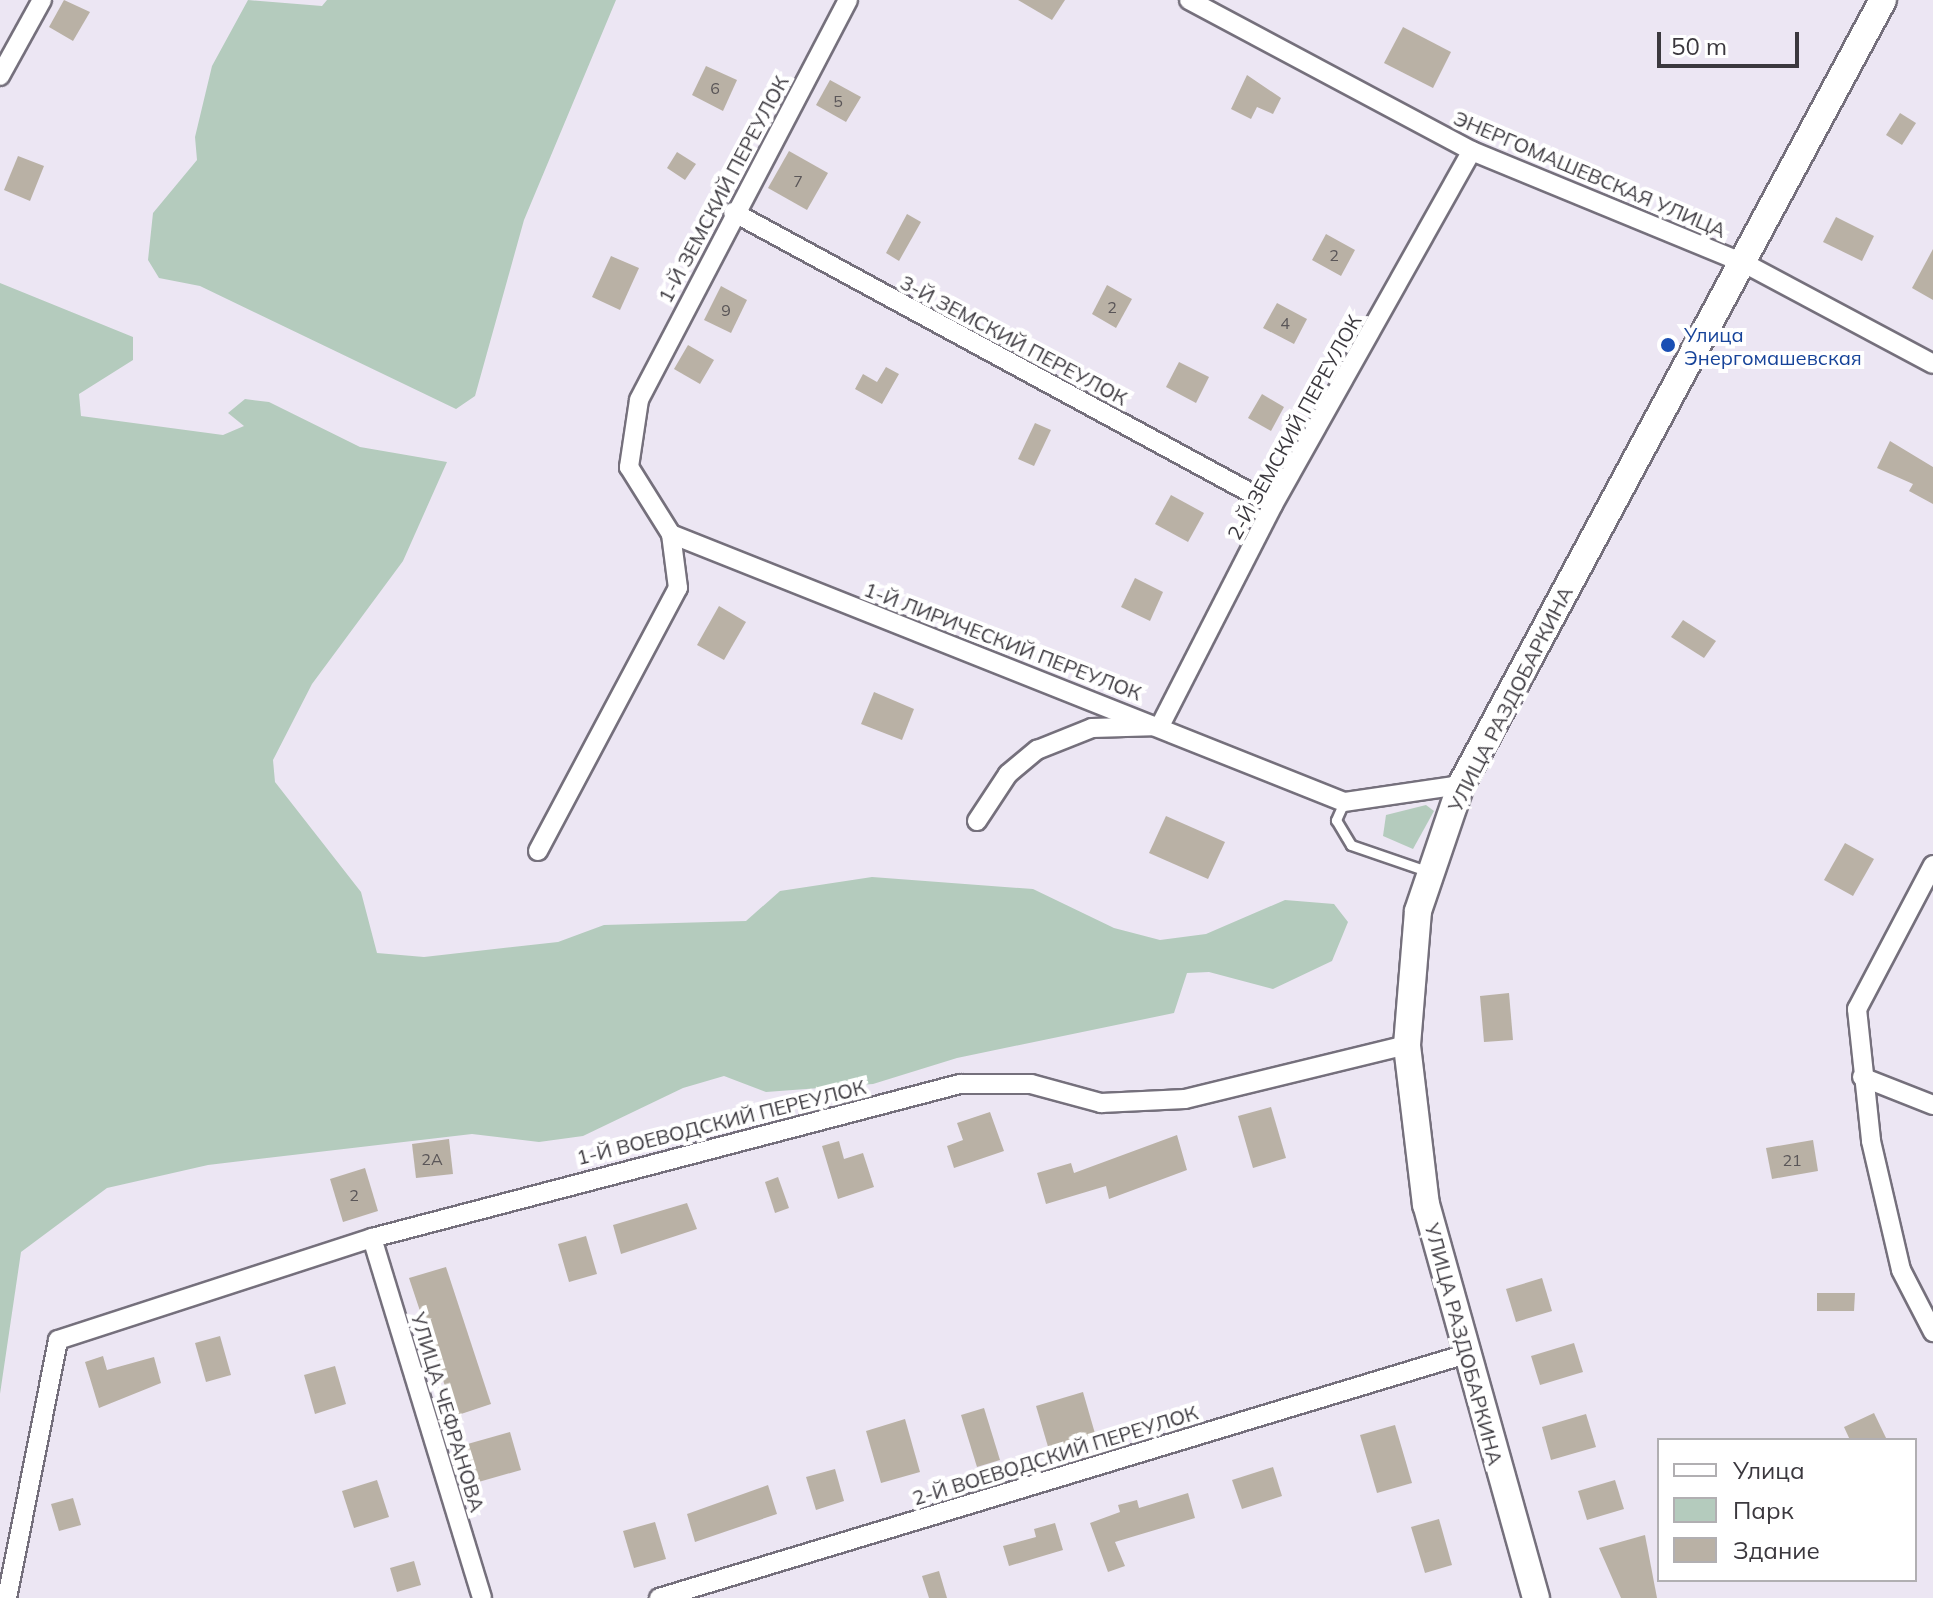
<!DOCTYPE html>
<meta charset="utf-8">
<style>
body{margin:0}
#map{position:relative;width:1933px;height:1598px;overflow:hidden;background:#ece6f3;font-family:Mulish,sans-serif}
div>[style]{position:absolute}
.green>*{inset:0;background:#b4cbbd}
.building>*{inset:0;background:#b9b1a5}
.roads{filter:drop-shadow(2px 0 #75707c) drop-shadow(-2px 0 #75707c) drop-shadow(0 2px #75707c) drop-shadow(0 -2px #75707c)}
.lane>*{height:9px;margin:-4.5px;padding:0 4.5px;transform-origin:4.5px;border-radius:4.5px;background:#fff}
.street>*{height:18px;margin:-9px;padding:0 9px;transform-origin:9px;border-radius:9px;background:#fff}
.secondary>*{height:26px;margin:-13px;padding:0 13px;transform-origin:13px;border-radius:13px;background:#fff}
.dots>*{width:22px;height:22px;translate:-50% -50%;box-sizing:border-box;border:4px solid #fff;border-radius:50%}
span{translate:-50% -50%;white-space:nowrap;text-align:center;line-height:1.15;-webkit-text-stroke:8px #fff;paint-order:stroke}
.number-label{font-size:16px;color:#5a5658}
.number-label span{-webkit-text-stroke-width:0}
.street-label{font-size:20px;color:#3b383e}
.transit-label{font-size:20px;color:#164399}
.left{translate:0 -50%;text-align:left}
.legend{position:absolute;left:1657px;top:1438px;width:260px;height:144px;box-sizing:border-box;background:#fff;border:2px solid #b1afb2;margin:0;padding:10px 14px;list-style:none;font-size:24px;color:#3b383e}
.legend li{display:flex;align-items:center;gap:16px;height:40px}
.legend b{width:40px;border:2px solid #b1afb2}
.scale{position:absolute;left:1657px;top:32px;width:142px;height:36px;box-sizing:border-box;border:4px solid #3b383e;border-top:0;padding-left:10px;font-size:24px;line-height:28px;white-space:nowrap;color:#3b383e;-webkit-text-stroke:6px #fff;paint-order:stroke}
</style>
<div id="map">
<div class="green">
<i style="clip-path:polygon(248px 0,322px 6px,327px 0,616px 0,524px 220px,475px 396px,456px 409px,200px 286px,159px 278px,148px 260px,153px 213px,197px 160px,195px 137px,212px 66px)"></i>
<i style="clip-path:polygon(0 283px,133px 337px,133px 360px,79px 394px,81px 416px,223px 435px,244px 426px,228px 413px,245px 399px,269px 402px,360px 447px,447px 462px,403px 561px,312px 684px,273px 760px,275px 782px,361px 892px,377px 953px,424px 957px,558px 942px,604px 925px,746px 921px,780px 891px,872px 877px,1033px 889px,1114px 928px,1160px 940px,1206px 934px,1285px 900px,1334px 904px,1348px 922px,1332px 961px,1273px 989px,1209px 972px,1187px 973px,1174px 1013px,957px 1058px,873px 1084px,766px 1092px,724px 1076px,683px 1088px,583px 1136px,539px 1142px,472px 1134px,208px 1165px,107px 1188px,21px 1252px,0 1394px)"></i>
<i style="clip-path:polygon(1426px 805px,1434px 811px,1413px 849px,1383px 836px,1386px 815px)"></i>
</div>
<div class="building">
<i style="clip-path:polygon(64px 0,90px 12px,73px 41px,49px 27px)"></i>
<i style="clip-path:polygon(1018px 0,1065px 0,1052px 20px)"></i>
<i style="clip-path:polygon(1403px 27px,1451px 52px,1433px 88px,1384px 63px)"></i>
<i style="clip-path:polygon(706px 66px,737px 80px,723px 111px,692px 95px)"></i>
<i style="clip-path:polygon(1247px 75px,1281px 98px,1273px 114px,1257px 107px,1251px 119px,1231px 109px)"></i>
<i style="clip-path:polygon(830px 80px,861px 97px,846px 122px,816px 105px)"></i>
<i style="clip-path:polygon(1900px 113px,1916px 123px,1902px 145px,1886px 135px)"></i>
<i style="clip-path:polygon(789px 151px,828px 173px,807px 210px,768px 188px)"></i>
<i style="clip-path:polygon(677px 152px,696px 164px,685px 180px,667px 168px)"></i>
<i style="clip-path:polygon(18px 156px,44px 166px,30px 201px,4px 190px)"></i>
<i style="clip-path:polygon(907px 214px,921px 222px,899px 261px,886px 253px)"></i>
<i style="clip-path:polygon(1836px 217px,1874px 236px,1862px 261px,1823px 242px)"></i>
<i style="clip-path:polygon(1326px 234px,1355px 250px,1341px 276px,1312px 260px)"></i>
<i style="clip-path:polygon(1933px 249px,1933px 300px,1912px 288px)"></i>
<i style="clip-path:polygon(611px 256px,639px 268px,620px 310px,592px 297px)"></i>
<i style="clip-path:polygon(1107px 285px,1132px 299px,1116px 328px,1092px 314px)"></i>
<i style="clip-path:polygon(721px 286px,747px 300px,731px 333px,704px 320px)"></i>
<i style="clip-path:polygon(1277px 303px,1307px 319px,1294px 344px,1263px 328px)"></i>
<i style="clip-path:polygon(688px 345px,714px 360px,700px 384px,674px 369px)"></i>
<i style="clip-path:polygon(1179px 362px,1209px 377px,1196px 403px,1166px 387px)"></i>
<i style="clip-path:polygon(886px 367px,899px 374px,882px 404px,855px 389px,863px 374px,877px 382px)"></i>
<i style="clip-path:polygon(1262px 394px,1284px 407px,1271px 431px,1248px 418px)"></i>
<i style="clip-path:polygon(1035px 423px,1051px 430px,1034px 466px,1018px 459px)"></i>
<i style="clip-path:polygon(1890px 441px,1933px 467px,1933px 504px,1909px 491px,1913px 484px,1877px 468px)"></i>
<i style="clip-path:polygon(1171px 495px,1204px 513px,1188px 542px,1155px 524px)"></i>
<i style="clip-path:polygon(1135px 578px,1163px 592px,1150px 621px,1121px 607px)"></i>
<i style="clip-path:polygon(719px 606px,746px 622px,724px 660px,697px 645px)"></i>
<i style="clip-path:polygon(1683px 620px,1716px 641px,1704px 658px,1671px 637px)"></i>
<i style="clip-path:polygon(874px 692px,914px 709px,902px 740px,861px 724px)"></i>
<i style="clip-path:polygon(1166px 816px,1225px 842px,1208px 879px,1149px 853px)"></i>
<i style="clip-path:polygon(1845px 843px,1874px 859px,1853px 896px,1824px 880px)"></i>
<i style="clip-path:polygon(1509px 993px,1513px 1040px,1484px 1042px,1480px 996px)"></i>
<i style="clip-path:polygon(1271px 1107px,1286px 1158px,1253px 1168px,1238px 1116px)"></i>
<i style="clip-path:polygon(990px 1112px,1004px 1151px,954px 1168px,947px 1146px,963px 1140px,957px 1123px)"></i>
<i style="clip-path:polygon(1177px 1135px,1187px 1170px,1109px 1199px,1106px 1186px,1046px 1204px,1037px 1173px,1071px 1163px,1074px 1173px)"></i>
<i style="clip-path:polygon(449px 1139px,453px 1174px,416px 1178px,412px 1144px)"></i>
<i style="clip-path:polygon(1813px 1140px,1818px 1171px,1772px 1179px,1766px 1148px)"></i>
<i style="clip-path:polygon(839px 1141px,844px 1159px,863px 1153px,874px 1187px,838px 1199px,822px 1146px)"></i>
<i style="clip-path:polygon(365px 1168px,378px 1211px,343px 1222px,330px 1179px)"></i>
<i style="clip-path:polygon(778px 1177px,789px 1208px,775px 1213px,765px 1182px)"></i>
<i style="clip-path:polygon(687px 1203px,697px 1229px,621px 1254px,613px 1225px)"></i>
<i style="clip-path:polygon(586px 1236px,597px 1274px,569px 1282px,558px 1244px)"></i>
<i style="clip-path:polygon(446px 1267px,491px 1404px,455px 1416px,409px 1278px)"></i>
<i style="clip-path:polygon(1542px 1278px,1552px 1311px,1516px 1322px,1506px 1289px)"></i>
<i style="clip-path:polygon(1817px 1293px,1855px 1293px,1854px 1311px,1817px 1311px)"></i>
<i style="clip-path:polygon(220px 1336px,231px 1375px,206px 1382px,195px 1343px)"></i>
<i style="clip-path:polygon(1574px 1343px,1583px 1372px,1540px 1385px,1531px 1356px)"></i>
<i style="clip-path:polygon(103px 1356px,107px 1370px,154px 1357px,161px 1383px,99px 1408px,85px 1362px)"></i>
<i style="clip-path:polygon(335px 1366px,346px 1404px,315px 1414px,304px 1375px)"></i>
<i style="clip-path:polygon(1083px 1392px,1096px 1437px,1049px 1450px,1036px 1406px)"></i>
<i style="clip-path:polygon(984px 1408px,1000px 1460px,977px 1467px,961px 1415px)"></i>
<i style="clip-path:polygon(1874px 1413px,1887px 1440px,1850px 1440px,1844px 1427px)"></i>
<i style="clip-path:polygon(1586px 1414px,1596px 1447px,1551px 1460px,1542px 1427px)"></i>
<i style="clip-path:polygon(905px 1419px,920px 1472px,881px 1483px,866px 1431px)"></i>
<i style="clip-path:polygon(1395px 1425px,1412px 1483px,1377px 1493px,1360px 1435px)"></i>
<i style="clip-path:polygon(510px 1432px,521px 1470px,475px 1483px,464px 1445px)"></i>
<i style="clip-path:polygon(1273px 1467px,1282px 1496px,1242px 1509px,1232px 1480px)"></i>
<i style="clip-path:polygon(835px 1469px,844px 1501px,816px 1510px,806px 1477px)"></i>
<i style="clip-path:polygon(377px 1480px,389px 1517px,354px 1528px,342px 1491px)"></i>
<i style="clip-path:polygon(1615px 1480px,1624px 1509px,1587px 1520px,1578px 1491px)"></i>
<i style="clip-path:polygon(768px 1485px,777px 1514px,695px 1542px,687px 1514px)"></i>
<i style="clip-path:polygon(1188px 1493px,1195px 1518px,1115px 1542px,1125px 1566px,1108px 1572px,1090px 1523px,1120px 1512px,1118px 1505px,1137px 1500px,1139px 1508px)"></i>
<i style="clip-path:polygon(73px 1498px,81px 1525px,59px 1531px,51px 1504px)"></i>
<i style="clip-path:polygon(1439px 1519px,1452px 1565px,1425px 1573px,1411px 1527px)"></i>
<i style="clip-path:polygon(655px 1522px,666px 1559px,634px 1568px,623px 1531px)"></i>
<i style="clip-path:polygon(1055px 1523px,1063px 1550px,1009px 1566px,1003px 1546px,1036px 1537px,1034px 1529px)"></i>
<i style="clip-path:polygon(1645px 1535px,1657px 1598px,1621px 1598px,1599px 1548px)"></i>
<i style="clip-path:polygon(414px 1561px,421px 1585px,397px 1592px,390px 1568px)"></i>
<i style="clip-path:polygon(939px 1571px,947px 1598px,929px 1598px,922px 1576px)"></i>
</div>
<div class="roads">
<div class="lane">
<i style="left:1344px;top:802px;width:20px;rotate:114deg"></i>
<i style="left:1336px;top:820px;width:29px;rotate:59deg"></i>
<i style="left:1351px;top:845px;width:80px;rotate:18.9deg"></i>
</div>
<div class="street">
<i style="left:848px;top:0;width:451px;rotate:117.6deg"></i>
<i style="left:639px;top:400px;width:68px;rotate:98.5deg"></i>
<i style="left:629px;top:467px;width:79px;rotate:57.9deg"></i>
<i style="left:671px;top:534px;width:724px;rotate:21.71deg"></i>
<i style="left:1344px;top:802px;width:118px;rotate:-8.3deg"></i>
<i style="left:1189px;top:0;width:321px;rotate:28.1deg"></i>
<i style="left:1472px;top:151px;width:294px;rotate:22.4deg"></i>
<i style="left:1744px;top:263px;width:214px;rotate:28.1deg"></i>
<i style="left:0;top:76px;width:87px;rotate:-61.1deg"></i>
<i style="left:733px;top:212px;width:614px;rotate:28.48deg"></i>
<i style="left:977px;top:821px;width:56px;rotate:-56.6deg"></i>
<i style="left:1008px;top:774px;width:38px;rotate:-40deg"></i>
<i style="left:1037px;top:750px;width:59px;rotate:-21.8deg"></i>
<i style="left:1092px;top:728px;width:68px;rotate:-1.7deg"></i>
<i style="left:1160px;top:726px;width:248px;rotate:-62.9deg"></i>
<i style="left:1273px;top:505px;width:406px;rotate:-60.7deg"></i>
<i style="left:538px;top:851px;width:298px;rotate:-62deg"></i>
<i style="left:678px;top:588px;width:54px;rotate:-97.4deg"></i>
<i style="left:1933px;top:865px;width:163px;rotate:117.8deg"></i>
<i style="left:1857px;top:1009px;width:133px;rotate:83.9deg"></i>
<i style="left:1871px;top:1141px;width:132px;rotate:76.9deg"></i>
<i style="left:1901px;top:1270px;width:70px;rotate:62.7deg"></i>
<i style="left:1862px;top:1077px;width:76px;rotate:21.5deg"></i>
<i style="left:372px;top:1238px;width:376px;rotate:73deg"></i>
<i style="left:7px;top:1598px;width:263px;rotate:-78.8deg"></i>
<i style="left:58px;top:1340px;width:330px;rotate:-18deg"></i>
<i style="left:372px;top:1238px;width:608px;rotate:-14.68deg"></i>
<i style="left:960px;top:1084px;width:71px"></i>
<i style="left:1031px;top:1084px;width:73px;rotate:15.2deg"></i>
<i style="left:1101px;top:1103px;width:84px;rotate:-2.7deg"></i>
<i style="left:1185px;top:1099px;width:228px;rotate:-13.7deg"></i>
<i style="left:659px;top:1598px;width:840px;rotate:-16.82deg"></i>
</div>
<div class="secondary">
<i style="left:1536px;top:1598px;width:408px;rotate:-105.6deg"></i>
<i style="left:1426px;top:1205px;width:161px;rotate:-96.8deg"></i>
<i style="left:1407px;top:1045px;width:134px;rotate:-85.3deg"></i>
<i style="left:1418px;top:911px;width:133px;rotate:-71.2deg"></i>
<i style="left:1461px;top:785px;width:891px;rotate:-61.74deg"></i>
</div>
</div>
<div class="dots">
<i style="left:1668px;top:345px;background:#1a4fb4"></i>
</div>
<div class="number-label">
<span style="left:715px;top:88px">6</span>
<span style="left:838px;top:101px">5</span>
<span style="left:798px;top:181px">7</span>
<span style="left:1334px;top:255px">2</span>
<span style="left:1112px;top:307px">2</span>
<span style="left:726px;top:310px">9</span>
<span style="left:1285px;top:323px">4</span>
<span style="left:432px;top:1159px">2А</span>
<span style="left:1792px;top:1160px">21</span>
<span style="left:354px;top:1195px">2</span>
</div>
<div class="street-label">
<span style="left:1590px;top:174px;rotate:23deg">ЭНЕРГОМАШЕВСКАЯ УЛИЦА</span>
<span style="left:723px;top:189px;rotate:-62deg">1-Й ЗЕМСКИЙ ПЕРЕУЛОК</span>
<span style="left:1014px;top:340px;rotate:28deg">3-Й ЗЕМСКИЙ ПЕРЕУЛОК</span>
<span style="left:1294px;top:427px;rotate:-61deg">2-Й ЗЕМСКИЙ ПЕРЕУЛОК</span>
<span style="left:1003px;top:641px;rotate:21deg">1-Й ЛИРИЧЕСКИЙ ПЕРЕУЛОК</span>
<span style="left:1510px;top:699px;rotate:-63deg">УЛИЦА РАЗДОБАРКИНА</span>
<span style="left:721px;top:1122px;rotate:-14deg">1-Й ВОЕВОДСКИЙ ПЕРЕУЛОК</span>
<span style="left:1464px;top:1344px;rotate:75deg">УЛИЦА РАЗДОБАРКИНА</span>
<span style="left:448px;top:1412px;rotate:73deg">УЛИЦА ЧЕФРАНОВА</span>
<span style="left:1055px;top:1455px;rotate:-17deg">2-Й ВОЕВОДСКИЙ ПЕРЕУЛОК</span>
</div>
<div class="transit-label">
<span class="left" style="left:1684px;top:346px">Улица<br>Энергомашевская</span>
</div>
<ul class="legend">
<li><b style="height:10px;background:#fff"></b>Улица</li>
<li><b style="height:22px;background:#b4cbbd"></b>Парк</li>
<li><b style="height:22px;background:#b9b1a5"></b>Здание</li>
</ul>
<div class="scale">50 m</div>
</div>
